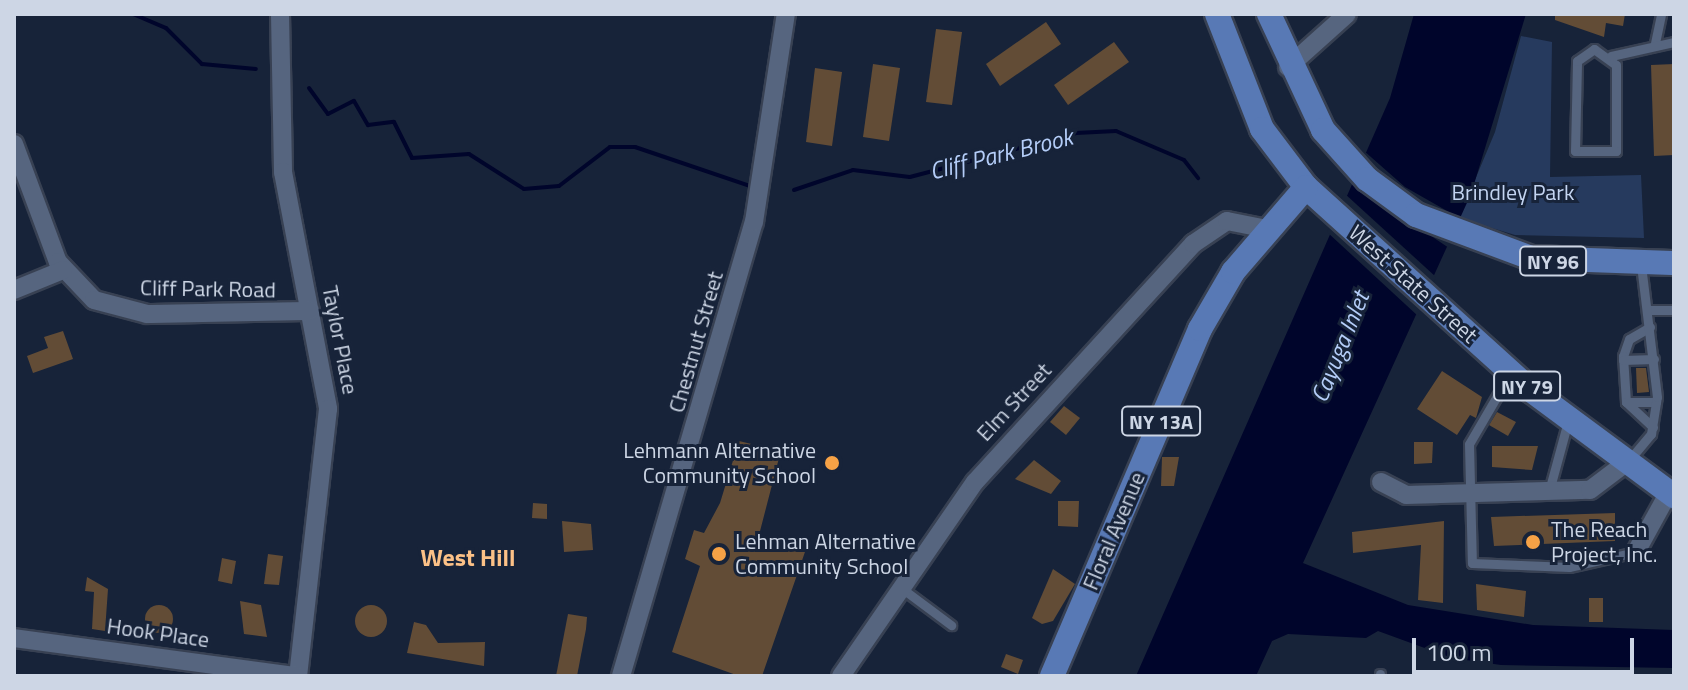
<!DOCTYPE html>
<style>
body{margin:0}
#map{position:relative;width:1688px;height:690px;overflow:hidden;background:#172339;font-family:"Titillium Web",sans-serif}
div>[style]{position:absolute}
.green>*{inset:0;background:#263a5e}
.water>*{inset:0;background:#00052b}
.pier>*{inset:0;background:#172339}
.stream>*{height:4px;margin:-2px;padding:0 2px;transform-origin:2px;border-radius:2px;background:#00052b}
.building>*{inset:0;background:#624c36}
.round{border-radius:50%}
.roads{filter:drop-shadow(2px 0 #384153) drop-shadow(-2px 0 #384153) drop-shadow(0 2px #384153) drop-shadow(0 -2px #384153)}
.service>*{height:9px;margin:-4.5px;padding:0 4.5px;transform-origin:4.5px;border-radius:4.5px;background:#56657f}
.minor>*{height:18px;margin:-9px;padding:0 9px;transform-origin:9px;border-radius:9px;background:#56657f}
.primary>*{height:24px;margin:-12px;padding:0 12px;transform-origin:12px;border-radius:12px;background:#5879b5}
.dots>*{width:22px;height:22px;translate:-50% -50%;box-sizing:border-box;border:4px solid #172339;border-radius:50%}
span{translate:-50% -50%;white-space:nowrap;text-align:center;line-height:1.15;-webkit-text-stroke:6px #172339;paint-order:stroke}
.shield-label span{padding:2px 6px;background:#172339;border:2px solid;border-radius:6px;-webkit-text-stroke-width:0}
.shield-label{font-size:20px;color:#cdd6e5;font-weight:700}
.park-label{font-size:22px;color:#c3d4f1}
.street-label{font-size:22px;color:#cdd6e5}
.poi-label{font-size:22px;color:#cdd6e5}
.right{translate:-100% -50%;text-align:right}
.left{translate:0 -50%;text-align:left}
.water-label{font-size:24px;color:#b4cdf8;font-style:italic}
.neighbourhood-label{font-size:24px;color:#fcc187;font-weight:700}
.frame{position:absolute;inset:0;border:16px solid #cdd6e5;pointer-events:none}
.scale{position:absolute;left:1412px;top:638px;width:222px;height:36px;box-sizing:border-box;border:4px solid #cdd6e5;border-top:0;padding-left:10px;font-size:24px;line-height:28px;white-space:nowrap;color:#cdd6e5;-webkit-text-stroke:6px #172339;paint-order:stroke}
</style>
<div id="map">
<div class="green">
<i style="clip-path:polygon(1521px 36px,1552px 42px,1550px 177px,1641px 175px,1644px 238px,1515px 235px,1459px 218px,1495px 132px)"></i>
</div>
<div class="water">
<i style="clip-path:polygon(1414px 14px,1526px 14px,1471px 194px,1303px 563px,1408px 605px,1533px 625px,1674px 630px,1674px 668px,1501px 665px,1452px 658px,1378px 631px,1366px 638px,1288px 634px,1272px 641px,1256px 676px,1136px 676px,1390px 98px)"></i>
</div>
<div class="pier">
<i style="clip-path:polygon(1363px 150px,1405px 187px,1463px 220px,1449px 248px,1349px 181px)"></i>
<i style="clip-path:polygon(1344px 193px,1436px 277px,1418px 316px,1327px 232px)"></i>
</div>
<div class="stream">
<i style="left:133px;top:14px;width:36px;rotate:23deg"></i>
<i style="left:166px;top:28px;width:51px;rotate:45deg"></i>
<i style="left:202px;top:64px;width:54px;rotate:5.3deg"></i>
<i style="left:309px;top:88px;width:32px;rotate:54deg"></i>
<i style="left:328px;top:114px;width:29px;rotate:-27deg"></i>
<i style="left:354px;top:101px;width:28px;rotate:60deg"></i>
<i style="left:368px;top:125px;width:26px;rotate:-7deg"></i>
<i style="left:394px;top:122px;width:40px;rotate:63.4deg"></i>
<i style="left:412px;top:158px;width:57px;rotate:-4deg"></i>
<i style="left:469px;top:154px;width:65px;rotate:32.5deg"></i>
<i style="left:524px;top:189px;width:35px;rotate:-5deg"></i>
<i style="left:559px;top:186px;width:64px;rotate:-37.4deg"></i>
<i style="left:610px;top:147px;width:25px"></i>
<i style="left:635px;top:147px;width:121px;rotate:18.7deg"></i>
<i style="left:794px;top:190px;width:62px;rotate:-18.7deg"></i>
<i style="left:853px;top:170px;width:57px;rotate:7deg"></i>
<i style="left:910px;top:177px;width:172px;rotate:-14.8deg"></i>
<i style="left:1076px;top:133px;width:40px;rotate:-2.9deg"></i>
<i style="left:1116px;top:131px;width:74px;rotate:23.1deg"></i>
<i style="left:1184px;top:160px;width:23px;rotate:52deg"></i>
</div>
<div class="building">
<i style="clip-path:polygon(1555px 14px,1625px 14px,1623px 26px,1606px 23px,1604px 37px,1555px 20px)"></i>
<i style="clip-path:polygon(1046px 22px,1061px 44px,1000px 86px,986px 64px)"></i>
<i style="clip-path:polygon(936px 29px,962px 32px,952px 105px,926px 102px)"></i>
<i style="clip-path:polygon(1114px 42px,1129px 62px,1068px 105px,1054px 85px)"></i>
<i style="clip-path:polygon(873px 64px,900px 68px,889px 141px,863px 137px)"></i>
<i style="clip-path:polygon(1674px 64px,1674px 155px,1654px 156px,1651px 65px)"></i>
<i style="clip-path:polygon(815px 68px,842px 72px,832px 146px,806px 142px)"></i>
<i style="clip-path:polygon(63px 331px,73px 359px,33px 373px,27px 356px,48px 348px,44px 337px)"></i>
<i style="clip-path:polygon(1636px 368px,1646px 368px,1649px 392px,1637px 393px)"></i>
<i style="clip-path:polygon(1442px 371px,1482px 397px,1476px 418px,1470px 415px,1457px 435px,1417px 409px)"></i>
<i style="clip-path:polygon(1064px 406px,1080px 418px,1066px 435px,1050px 422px)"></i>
<i style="clip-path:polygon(1497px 412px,1516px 422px,1508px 436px,1489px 425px)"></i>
<i style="clip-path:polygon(739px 441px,773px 449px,779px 458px,759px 535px,806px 549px,762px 676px,739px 676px,672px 652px,700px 566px,685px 559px,694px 530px,704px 533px,720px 503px)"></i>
<i style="clip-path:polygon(1414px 442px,1433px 442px,1432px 463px,1414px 464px)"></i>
<i style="clip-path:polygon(1492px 446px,1538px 446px,1532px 470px,1492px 467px)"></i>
<i style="clip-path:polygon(1162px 457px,1179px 457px,1174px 486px,1161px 486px)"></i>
<i style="clip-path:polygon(1034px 460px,1061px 481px,1051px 494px,1015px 479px)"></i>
<i style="clip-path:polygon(1058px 501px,1079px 501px,1078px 527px,1058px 526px)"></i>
<i style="clip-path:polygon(533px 503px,547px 504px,547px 519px,532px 518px)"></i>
<i style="clip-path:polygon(1615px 513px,1615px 541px,1494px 546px,1491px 517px)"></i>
<i style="clip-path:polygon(562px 521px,591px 524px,593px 550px,564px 552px)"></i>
<i style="clip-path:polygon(1444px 521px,1443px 603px,1418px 600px,1421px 545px,1353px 553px,1352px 532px)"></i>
<i style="clip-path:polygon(268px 554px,283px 556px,279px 585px,264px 584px)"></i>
<i style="clip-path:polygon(222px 558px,236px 561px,232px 584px,218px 581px)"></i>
<i style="clip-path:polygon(1053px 569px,1075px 584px,1053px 621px,1042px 624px,1032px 618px)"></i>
<i style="clip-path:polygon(87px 577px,108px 589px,105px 631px,92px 629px,94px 592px,85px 591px)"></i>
<i style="clip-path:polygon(1476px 584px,1526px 591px,1524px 617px,1477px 610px)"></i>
<i style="clip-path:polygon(1589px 598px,1603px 598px,1603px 622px,1589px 622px)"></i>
<i style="clip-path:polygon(240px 601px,261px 605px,267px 637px,244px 634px)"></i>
<i class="round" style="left:145px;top:605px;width:28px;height:28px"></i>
<i class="round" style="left:355px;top:605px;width:32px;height:32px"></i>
<i style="clip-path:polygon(568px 614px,587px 617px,586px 629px,577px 676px,556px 676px)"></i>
<i style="clip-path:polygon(414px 622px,426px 625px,438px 643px,485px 642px,484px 666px,407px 653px)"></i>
<i style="clip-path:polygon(1006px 654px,1023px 660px,1018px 674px,1001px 667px)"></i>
</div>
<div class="roads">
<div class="service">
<i style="left:1655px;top:43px;width:30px;rotate:-78deg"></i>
<i style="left:1594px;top:49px;width:27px;rotate:36deg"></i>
<i style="left:1616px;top:65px;width:86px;rotate:90deg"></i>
<i style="left:1616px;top:151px;width:41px;rotate:180deg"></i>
<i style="left:1575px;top:151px;width:90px;rotate:-88.7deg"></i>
<i style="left:1577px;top:61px;width:21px;rotate:-35deg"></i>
<i style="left:1611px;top:56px;width:65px;rotate:-12.5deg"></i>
<i style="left:1647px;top:310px;width:27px"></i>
<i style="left:1650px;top:327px;width:24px;rotate:150deg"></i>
<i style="left:1629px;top:339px;width:18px;rotate:109deg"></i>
<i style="left:1623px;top:356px;width:46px;rotate:86.3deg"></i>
<i style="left:1626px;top:402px;width:37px;rotate:43deg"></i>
<i style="left:1623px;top:360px;width:31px;rotate:-2deg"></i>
<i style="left:1511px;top:372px;width:83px;rotate:120.3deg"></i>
<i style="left:1469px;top:444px;width:119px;rotate:88.6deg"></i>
<i style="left:1472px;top:563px;width:97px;rotate:2.4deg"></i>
<i style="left:1569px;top:567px;width:69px;rotate:-12.6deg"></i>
<i style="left:1626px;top:402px;width:30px"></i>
<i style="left:1630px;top:459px;width:33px;rotate:-50deg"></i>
<i style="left:1651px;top:434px;width:37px;rotate:-81deg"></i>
<i style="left:1657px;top:397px;width:134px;rotate:-96.9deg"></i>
<i style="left:1549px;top:491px;width:73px;rotate:-74.8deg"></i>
<i style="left:900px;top:587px;width:64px;rotate:36.7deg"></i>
<i style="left:1380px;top:676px;width:2px;rotate:-90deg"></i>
</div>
<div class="minor">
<i style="left:280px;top:14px;width:158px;rotate:88.9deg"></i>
<i style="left:283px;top:172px;width:241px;rotate:79.2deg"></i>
<i style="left:328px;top:409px;width:269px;rotate:96.4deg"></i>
<i style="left:1288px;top:67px;width:79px;rotate:-41.9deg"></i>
<i style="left:14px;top:144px;width:126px;rotate:69.6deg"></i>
<i style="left:58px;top:262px;width:52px;rotate:46.5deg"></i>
<i style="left:94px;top:300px;width:55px;rotate:14.8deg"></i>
<i style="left:147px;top:314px;width:163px;rotate:-1.1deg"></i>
<i style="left:14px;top:290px;width:53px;rotate:-22.2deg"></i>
<i style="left:1381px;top:482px;width:28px;rotate:27deg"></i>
<i style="left:1406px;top:495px;width:184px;rotate:-1.6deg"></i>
<i style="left:1590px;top:490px;width:46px;rotate:-37.1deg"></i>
<i style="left:1636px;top:552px;width:68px;rotate:-61.2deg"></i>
<i style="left:14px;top:638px;width:285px;rotate:7.7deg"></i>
<i style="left:621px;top:676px;width:473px;rotate:-73.7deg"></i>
<i style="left:754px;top:222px;width:210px;rotate:-81.3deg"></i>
<i style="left:841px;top:676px;width:236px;rotate:-55.4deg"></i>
<i style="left:975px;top:482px;width:323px;rotate:-47.5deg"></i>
<i style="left:1193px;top:244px;width:41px;rotate:-34.1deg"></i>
<i style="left:1227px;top:221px;width:41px;rotate:11.3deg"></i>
</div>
<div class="primary">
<i style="left:1217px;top:14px;width:123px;rotate:68.6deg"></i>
<i style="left:1262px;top:129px;width:73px;rotate:52.8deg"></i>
<i style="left:1306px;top:187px;width:304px;rotate:42.1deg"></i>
<i style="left:1532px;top:391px;width:177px;rotate:36.5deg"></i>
<i style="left:1269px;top:14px;width:128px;rotate:65deg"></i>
<i style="left:1323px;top:130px;width:66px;rotate:48.1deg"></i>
<i style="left:1367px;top:179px;width:61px;rotate:36.3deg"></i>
<i style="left:1416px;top:215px;width:123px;rotate:20.5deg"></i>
<i style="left:1531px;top:258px;width:143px;rotate:2deg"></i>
<i style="left:1052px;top:676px;width:377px;rotate:-66.9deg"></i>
<i style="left:1200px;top:329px;width:66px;rotate:-59.9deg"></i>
<i style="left:1233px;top:272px;width:112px;rotate:-49.3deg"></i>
</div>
</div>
<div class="dots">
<i style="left:832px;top:463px;background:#f6a246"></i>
<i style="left:1533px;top:542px;background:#f6a246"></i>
<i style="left:719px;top:554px;background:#f6a246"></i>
</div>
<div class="shield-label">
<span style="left:1553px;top:261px">NY 96</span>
<span style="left:1527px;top:386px">NY 79</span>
<span style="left:1161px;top:421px">NY 13A</span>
</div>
<div class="park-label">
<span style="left:1513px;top:193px">Brindley Park</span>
</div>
<div class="street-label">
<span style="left:1413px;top:284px;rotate:42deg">West State Street</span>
<span style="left:208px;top:289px;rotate:1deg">Cliff Park Road</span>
<span style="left:340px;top:340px;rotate:79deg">Taylor Place</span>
<span style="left:696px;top:342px;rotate:-74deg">Chestnut Street</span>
<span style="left:1014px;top:402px;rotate:-47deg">Elm Street</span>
<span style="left:1114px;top:531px;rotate:-67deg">Floral Avenue</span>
<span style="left:158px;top:633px;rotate:8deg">Hook Place</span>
</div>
<div class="poi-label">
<span class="right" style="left:816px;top:463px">Lehmann Alternative<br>Community School</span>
<span class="left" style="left:1551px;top:542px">The Reach<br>Project, Inc.</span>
<span class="left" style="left:735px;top:554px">Lehman Alternative<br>Community School</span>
</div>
<div class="water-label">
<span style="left:1001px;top:154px;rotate:-14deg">Cliff Park Brook</span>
<span style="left:1340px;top:347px;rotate:-68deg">Cayuga Inlet</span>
</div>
<div class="neighbourhood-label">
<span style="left:468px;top:558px">West Hill</span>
</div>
<div class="frame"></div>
<div class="scale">100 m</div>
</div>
